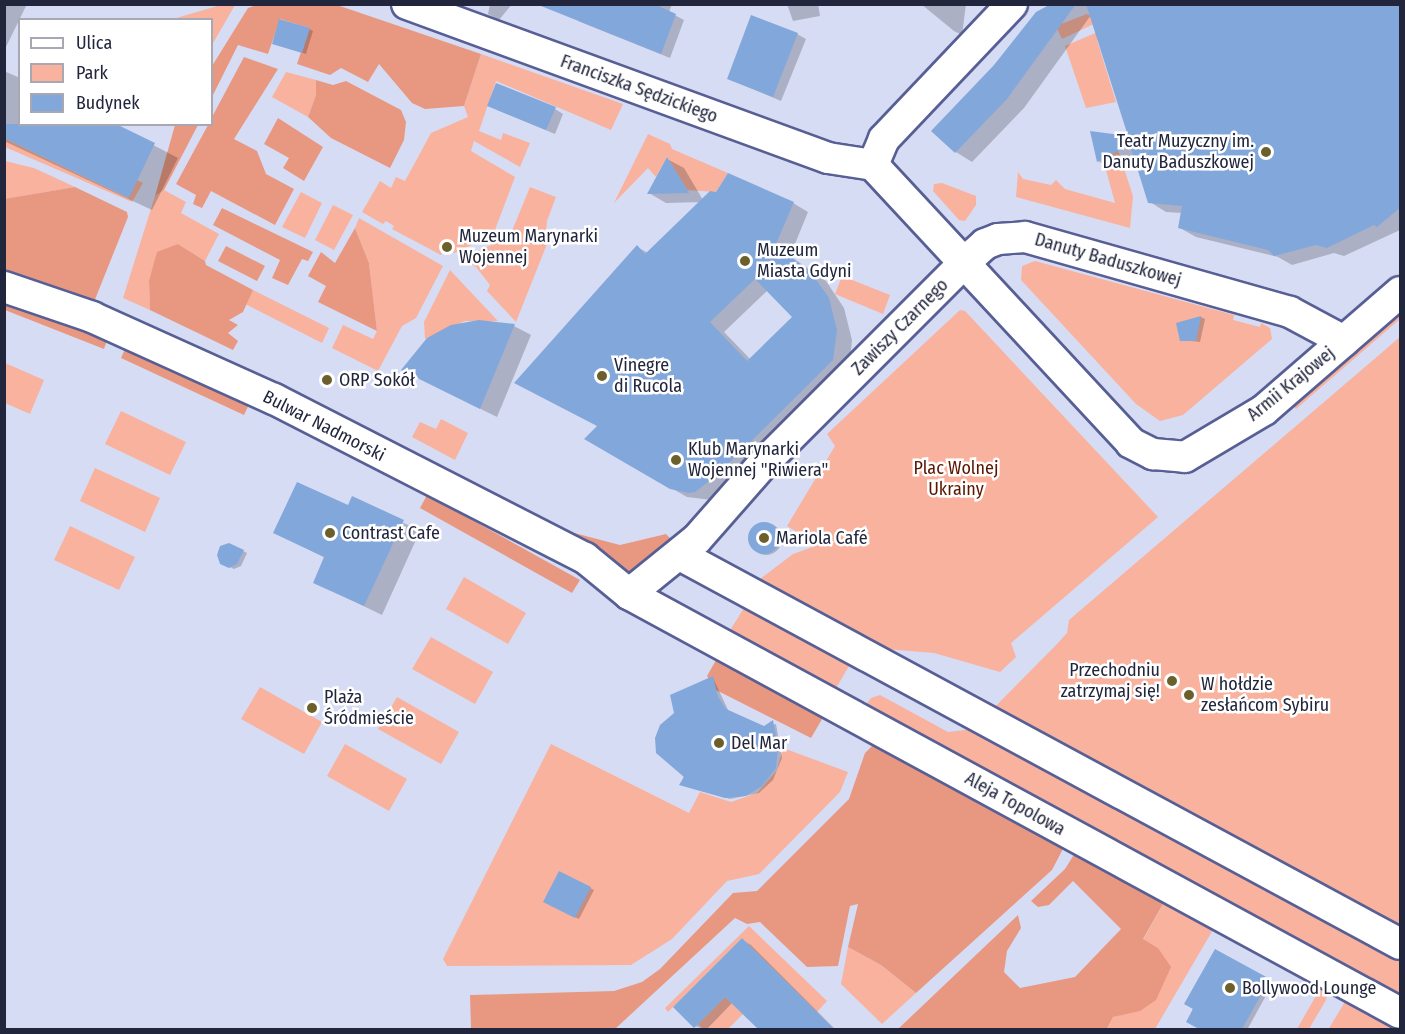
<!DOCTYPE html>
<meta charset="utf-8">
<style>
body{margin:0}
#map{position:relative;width:1405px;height:1034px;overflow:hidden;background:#d7dcf5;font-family:"Fira Sans Condensed",sans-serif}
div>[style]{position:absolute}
.green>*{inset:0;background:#f8b29e}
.forest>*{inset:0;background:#e89881}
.shadow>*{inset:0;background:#0003}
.round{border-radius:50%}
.building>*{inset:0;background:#82a7db}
.roads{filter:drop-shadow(2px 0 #575f94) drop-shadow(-2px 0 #575f94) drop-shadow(0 2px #575f94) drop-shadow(0 -2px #575f94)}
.minor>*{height:30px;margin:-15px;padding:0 15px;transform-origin:15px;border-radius:15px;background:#fff}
.dots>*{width:16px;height:16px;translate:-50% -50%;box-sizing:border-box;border:3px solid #fff;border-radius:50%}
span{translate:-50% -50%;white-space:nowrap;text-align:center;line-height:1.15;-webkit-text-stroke:5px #fff;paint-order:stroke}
.street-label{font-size:18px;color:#22263d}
.poi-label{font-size:18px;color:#22263d}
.right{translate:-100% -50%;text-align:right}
.left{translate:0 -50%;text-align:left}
.park-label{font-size:18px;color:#5c1600}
.frame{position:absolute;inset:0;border:6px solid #22263d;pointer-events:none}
.legend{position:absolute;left:18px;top:18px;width:195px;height:108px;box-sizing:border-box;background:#fff;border:2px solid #a7a8b1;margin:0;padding:8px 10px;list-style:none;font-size:18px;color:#22263d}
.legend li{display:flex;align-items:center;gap:12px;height:30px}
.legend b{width:30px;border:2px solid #a7a8b1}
</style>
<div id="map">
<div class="green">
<i style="clip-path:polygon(224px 4px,235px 5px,212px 45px,212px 20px,173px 19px)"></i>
<i style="clip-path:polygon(1087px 14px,1100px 21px,1062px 39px,1056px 26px)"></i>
<i style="clip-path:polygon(1100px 31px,1097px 40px,1116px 102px,1086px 108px,1065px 46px)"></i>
<i style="clip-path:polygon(481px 54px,623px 104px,611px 130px,496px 81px,479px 131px,501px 140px,503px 133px,530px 143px,520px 167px,474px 141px,471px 151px,515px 177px,493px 235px,454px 253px,445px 248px,441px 255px,392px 229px,394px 226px,386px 221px,383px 224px,362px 212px,380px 181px,391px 188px,396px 177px,405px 181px,431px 133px,468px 117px,464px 106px)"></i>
<i style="clip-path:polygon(286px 72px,316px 80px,316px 95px,308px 117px,272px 97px)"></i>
<i style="clip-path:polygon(648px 134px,670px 144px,672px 149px,728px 173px,716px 192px,687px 190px,667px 157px,656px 177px,648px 168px,614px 203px)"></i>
<i style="clip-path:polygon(4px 138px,128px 198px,137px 180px,143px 183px,132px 202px,5px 147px)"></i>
<i style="clip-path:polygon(1117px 147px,1133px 196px,1130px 228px,1016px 197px,1018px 172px,1023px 179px,1051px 185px,1056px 180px,1065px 189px,1115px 203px,1103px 159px)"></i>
<i style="clip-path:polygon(5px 161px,34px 168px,75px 187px,5px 199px)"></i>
<i style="clip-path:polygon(942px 183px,976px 196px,976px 205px,965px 221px,959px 220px,933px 191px,934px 184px)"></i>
<i style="clip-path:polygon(530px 187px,556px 197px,547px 221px,546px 231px,551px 234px,516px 322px,487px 291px,490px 285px,476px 267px,463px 259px,499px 241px,507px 243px)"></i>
<i style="clip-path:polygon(164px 190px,186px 202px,181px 213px,219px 234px,205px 261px,178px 244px,149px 281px,150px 310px,123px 298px,155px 196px)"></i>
<i style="clip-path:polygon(301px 192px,322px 203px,305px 238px,282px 227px)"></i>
<i style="clip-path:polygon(333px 205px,353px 215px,334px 250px,315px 240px)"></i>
<i style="clip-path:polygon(359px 218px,443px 266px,416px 318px,402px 326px,378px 371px,332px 348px,343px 325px,373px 339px,377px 331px,369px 263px,355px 228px)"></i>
<i style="clip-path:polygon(1035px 261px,1234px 315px,1233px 320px,1260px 327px,1261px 323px,1270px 328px,1272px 339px,1183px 415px,1160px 421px,1136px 404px,1021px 280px,1022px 266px)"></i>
<i style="clip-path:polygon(450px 270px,498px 321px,465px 321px,425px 339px,424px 322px)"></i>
<i style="clip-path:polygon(842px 276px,890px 295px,883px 314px,835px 294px)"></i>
<i style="clip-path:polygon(253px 290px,329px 328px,322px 343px,245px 304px)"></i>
<i style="clip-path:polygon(960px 310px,965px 311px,1158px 517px,1011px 643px,1016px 657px,1000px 672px,934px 653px,874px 648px,756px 582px,793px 554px,818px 545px,787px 526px,835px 446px,827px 434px)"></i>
<i style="clip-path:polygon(1400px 310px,1400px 319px,1296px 409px,1292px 404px)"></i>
<i style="clip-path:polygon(1400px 337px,1400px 1005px,863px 709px,871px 698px,880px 695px,948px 732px,973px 729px,1057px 644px,1067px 633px,1069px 620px)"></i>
<i style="clip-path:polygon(5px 363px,44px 380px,30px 414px,5px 403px)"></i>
<i style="clip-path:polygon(121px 411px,186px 442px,170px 475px,105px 444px)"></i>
<i style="clip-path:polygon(441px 419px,468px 433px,455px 460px,412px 437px,420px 422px,436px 429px)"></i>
<i style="clip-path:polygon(95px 468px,160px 498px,145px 532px,80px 501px)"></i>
<i style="clip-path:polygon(70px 526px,135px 557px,119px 590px,54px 560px)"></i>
<i style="clip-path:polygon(464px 577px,526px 613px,508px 644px,446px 609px)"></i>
<i style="clip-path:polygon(746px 605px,852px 661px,832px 695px,725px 638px)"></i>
<i style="clip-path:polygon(431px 637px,493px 672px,475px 704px,412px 669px)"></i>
<i style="clip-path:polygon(260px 687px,322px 722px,304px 754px,241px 719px)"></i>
<i style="clip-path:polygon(397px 697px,459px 732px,441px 764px,378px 729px)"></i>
<i style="clip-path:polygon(345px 744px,407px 779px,389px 811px,327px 776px)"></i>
<i style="clip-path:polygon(551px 744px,689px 813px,700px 792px,731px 802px,757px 793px,777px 770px,783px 748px,848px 772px,840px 792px,759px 874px,727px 881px,672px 939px,631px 965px,447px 966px,443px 959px)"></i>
<i style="clip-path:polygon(1164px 902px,1214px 928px,1155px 1029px,1107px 1030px,1113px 1017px,1124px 1014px,1158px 948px,1143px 940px)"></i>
<i style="clip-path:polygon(749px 926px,827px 1001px,817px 1012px,742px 938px,668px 1012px,665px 1008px)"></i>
<i style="clip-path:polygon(848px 947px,881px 965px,916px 993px,882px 1024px,841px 984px)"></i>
<i style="clip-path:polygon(1321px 987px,1328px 991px,1326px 1000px,1309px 1029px,1297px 1029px)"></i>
<i style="clip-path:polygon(725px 997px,743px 1014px,728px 1029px,703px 1029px,698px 1024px)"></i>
<i style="clip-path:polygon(1346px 1000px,1400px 1020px,1400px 1029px,1328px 1030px)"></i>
</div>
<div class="forest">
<i style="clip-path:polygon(257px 5px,337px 5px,481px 54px,464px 106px,425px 109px,412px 103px,379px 64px,368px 82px,341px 68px,330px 75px,297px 64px,309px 28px,280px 19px,268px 54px,238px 45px,212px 97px,212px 66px,248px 8px)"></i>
<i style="clip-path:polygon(244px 57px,278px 69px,234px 139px,257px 151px,266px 174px,294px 189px,275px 225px,211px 191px,202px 208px,193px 204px,196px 195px,176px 184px,208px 125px,212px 124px,212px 117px)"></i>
<i style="clip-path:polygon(316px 80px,333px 85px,346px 81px,401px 110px,406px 122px,404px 140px,390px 168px,331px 138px,308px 117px,316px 95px)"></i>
<i style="clip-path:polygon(278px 118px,323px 147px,304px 181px,283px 168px,289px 158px,264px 144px)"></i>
<i style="clip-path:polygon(175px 125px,198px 125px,164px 190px,155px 196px)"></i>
<i style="clip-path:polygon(75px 187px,127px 212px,128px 217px,92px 307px,5px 275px,4px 199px)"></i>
<i style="clip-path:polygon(222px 208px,313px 252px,308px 261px,302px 259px,288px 285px,272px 278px,280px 260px,213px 225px)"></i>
<i style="clip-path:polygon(355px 228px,369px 263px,377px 331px,318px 302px,326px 286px,308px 276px,321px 252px,335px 263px)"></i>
<i style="clip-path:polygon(178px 244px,205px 261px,206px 265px,253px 290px,243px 312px,229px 320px,238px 325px,228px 333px,238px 341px,233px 350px,150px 310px,149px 281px,157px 252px)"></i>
<i style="clip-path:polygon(226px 246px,265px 266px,257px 281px,218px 261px)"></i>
<i style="clip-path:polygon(4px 294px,109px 335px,104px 349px,5px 310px)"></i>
<i style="clip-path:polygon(128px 342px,251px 400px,244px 415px,121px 358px)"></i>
<i style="clip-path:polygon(427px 495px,580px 580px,572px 593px,420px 508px)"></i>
<i style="clip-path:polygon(559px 529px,620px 545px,666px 534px,677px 545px,627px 579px)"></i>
<i style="clip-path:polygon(720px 653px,828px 709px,811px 738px,716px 690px,707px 676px)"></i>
<i style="clip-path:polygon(880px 738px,1164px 902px,1143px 939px,1158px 948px,1171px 967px,1156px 1000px,1140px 1011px,1113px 1017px,1107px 1029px,898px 1029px,1018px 915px,1021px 928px,1007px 951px,1004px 972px,1020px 988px,1075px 977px,1121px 929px,1073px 881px,1049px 905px,1038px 907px,1031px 901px,1065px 869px,1075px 853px,1064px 847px,1052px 870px,916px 993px,881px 965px,848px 947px,858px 904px,850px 906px,838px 966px,807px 967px,760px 922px,747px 924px,735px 918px,615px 1029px,471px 1029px,470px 995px,614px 991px,642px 982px,660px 969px,733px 893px,757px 891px,849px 799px,865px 753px)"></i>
</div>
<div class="shadow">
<i style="clip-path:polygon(4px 4px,27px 4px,4px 51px)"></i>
<i style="clip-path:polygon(490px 4px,512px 4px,499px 20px,488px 14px)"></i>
<i style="clip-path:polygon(584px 4px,672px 4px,669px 12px,684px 20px,670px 58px,578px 21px)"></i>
<i style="clip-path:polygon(787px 4px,818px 4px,820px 16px,793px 21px)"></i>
<i style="clip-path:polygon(921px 4px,966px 4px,962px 35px,954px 31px)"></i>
<i style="clip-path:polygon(1055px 4px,1400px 4px,1400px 230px,1344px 256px,1334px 253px,1292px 265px,1278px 257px,1196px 237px,1180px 228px,1183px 213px,1166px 212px,1150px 202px,1135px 160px,1114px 170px,1098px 161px,1130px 137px,1091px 15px,1024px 108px,972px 162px,956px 152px,933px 131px)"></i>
<i style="clip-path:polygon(309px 29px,313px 31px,306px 54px,273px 43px)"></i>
<i style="clip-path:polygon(797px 34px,806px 39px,781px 101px,729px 79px)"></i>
<i style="clip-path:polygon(4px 71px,20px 78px,20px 124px,113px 124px,178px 158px,152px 210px,4px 141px)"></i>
<i style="clip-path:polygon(555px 109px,563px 114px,555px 134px,497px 110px)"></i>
<i style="clip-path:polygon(evenodd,667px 159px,684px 168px,703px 200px,793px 203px,808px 212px,790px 256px,826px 281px,844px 308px,852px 340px,849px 369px,712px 500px,687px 497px,586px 439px,599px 426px,637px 247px,648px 253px,701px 202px,666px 203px,649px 193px,667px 159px,768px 290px,794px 318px,751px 360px,724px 332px,768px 290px)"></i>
<i style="clip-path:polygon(1201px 317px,1205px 319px,1200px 342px,1182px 340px,1178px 324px)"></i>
<i style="clip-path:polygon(479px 321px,514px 326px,531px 335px,497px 417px,420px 379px)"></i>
<i style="clip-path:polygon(353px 498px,420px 531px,382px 615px,314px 582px,326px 558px,275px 533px,349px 507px)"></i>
<i class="round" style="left:750px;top:523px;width:32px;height:32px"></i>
<i style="clip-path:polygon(243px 551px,247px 553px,241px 566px,234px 569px,226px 565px)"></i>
<i style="clip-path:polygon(713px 678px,729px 712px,765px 727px,776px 724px,782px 758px,773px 780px,759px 793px,730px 799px,681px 785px)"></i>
<i style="clip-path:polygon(560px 873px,594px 890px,579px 919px,545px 902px)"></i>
<i style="clip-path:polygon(742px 940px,751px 945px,836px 1030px,760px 1030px,733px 1002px,706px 1030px,695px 1026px)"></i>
<i style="clip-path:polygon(1215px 951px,1273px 983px,1247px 1030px,1202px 1030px,1188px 1021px)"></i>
</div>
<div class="building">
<i style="clip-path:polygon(536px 4px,654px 4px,676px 14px,661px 54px)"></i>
<i style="clip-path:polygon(1051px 4px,1076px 4px,1007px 99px,955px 153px,931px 131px,994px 65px,1036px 12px)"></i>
<i style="clip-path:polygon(1086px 4px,1401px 4px,1401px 207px,1377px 227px,1374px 225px,1327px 248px,1316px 245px,1274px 256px,1268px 250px,1178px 228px,1182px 206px,1148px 203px,1130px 145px,1097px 162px,1090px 131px,1128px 136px)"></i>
<i style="clip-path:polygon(751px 15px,798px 33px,773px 97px,727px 79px)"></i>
<i style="clip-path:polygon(279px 19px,310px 28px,302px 53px,272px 44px)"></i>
<i style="clip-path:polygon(496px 83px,556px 107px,546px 130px,487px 106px)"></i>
<i style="clip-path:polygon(4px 124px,116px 124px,155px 143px,129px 198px,4px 138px)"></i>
<i style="clip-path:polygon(667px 157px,689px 193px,647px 194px)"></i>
<i style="clip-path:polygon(evenodd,728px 173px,794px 202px,775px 246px,810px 271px,829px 298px,837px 330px,833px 360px,718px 474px,695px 492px,689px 493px,670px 489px,584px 439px,597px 426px,514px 383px,637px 245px,645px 254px,710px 191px,716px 192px,728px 173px,755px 279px,792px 317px,747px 361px,710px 322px,755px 279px)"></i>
<i style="clip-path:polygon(1201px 316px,1196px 341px,1180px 341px,1176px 323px)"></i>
<i style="clip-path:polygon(479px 320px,515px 324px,480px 409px,401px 370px,427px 338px,451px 325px)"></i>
<i style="clip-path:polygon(297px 482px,348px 505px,352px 496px,404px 520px,364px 606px,313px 583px,324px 557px,273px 533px)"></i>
<i class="round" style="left:748px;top:522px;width:32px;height:32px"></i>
<i style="clip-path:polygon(229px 543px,244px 550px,237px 564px,229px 568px,220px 564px,217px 555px,220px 546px)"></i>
<i style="clip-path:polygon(713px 676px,718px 697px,726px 709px,764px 726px,773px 720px,778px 746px,776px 768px,762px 786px,746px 796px,725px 798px,679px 785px,684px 777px,656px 753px,655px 738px,660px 725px,674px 713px,670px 695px)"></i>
<i style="clip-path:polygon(559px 871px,591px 887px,575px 918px,543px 902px)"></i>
<i style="clip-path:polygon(742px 938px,834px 1029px,758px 1029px,725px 997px,694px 1028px,673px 1007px)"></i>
<i style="clip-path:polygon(1215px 949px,1270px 979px,1242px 1029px,1199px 1029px,1186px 1022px,1193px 1009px,1184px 1004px)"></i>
</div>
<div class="roads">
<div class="minor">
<i style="left:407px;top:4px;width:448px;rotate:20.1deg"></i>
<i style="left:828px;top:158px;width:46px;rotate:8.8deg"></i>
<i style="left:873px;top:165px;width:379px;rotate:47.1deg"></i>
<i style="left:1131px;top:443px;width:25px;rotate:27deg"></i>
<i style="left:1153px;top:454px;width:32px;rotate:5deg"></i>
<i style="left:1185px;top:457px;width:92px;rotate:-30.7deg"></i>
<i style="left:1264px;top:410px;width:180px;rotate:-40.9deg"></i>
<i style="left:873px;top:165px;width:28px;rotate:-67deg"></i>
<i style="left:884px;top:139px;width:186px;rotate:-46.5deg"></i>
<i style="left:4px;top:287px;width:93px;rotate:18.8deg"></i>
<i style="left:92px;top:317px;width:200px;rotate:24.3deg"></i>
<i style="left:274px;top:399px;width:349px;rotate:27.1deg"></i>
<i style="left:585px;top:558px;width:57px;rotate:39.3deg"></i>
<i style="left:629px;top:594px;width:877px;rotate:28.52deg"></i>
<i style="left:680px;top:555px;width:818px;rotate:28.38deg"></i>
<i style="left:629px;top:594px;width:87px;rotate:-39deg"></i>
<i style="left:697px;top:539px;width:98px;rotate:-48.7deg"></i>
<i style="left:762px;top:465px;width:286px;rotate:-45deg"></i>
<i style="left:964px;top:263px;width:28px;rotate:-42deg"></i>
<i style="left:985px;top:244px;width:14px;rotate:-21deg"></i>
<i style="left:998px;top:239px;width:27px;rotate:-4deg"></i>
<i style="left:1025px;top:237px;width:275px;rotate:15.8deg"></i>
<i style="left:1290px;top:312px;width:61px;rotate:28.2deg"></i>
</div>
</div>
<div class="dots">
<i style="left:1266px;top:152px;background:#6b5f2c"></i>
<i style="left:447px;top:247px;background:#6b5f2c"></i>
<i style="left:745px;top:261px;background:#6b5f2c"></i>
<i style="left:602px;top:376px;background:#6b5f2c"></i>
<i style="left:327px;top:380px;background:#6b5f2c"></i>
<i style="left:676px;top:460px;background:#6b5f2c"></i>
<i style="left:330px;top:533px;background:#6b5f2c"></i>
<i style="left:764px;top:538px;background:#6b5f2c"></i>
<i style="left:1172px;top:681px;background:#6b5f2c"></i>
<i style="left:1189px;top:695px;background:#6b5f2c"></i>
<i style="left:312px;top:708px;background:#6b5f2c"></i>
<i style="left:719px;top:743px;background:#6b5f2c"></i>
<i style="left:1230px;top:988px;background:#6b5f2c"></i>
</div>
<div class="street-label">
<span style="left:639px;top:89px;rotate:20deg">Franciszka Sędzickiego</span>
<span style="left:1108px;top:260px;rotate:16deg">Danuty Baduszkowej</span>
<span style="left:900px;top:327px;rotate:-45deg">Zawiszy Czarnego</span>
<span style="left:1291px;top:384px;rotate:-39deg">Armii Krajowej</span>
<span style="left:324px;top:426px;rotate:27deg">Bulwar Nadmorski</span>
<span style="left:1015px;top:804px;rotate:29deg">Aleja Topolowa</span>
</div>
<div class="poi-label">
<span class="right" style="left:1254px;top:152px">Teatr Muzyczny im.<br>Danuty Baduszkowej</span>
<span class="left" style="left:459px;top:247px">Muzeum Marynarki<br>Wojennej</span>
<span class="left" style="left:757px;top:261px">Muzeum<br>Miasta Gdyni</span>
<span class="left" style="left:614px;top:376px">Vinegre<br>di Rucola</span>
<span class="left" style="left:339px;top:380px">ORP Sokół</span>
<span class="left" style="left:688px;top:460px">Klub Marynarki<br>Wojennej "Riwiera"</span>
<span class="left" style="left:342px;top:533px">Contrast Cafe</span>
<span class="left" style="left:776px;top:538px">Mariola Café</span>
<span class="right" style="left:1160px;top:681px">Przechodniu<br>zatrzymaj się!</span>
<span class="left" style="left:1201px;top:695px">W hołdzie<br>zesłańcom Sybiru</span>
<span class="left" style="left:324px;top:708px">Plaża<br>Śródmieście</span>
<span class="left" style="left:731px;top:743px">Del Mar</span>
<span class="left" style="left:1242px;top:988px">Bollywood Lounge</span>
</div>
<div class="park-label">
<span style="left:956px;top:479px">Plac Wolnej<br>Ukrainy</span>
</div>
<div class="frame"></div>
<ul class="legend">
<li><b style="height:8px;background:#fff"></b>Ulica</li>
<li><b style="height:16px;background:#f8b29e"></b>Park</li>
<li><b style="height:16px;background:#82a7db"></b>Budynek</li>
</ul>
</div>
